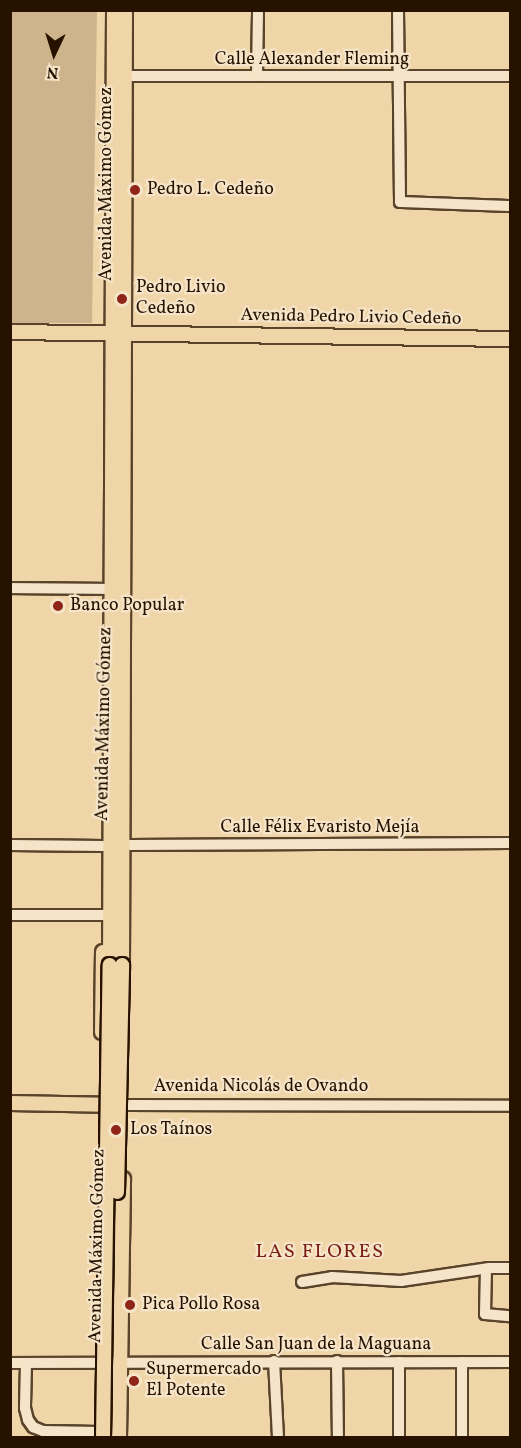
<!DOCTYPE html>
<meta charset="utf-8">
<style>
body{margin:0}
#map{position:relative;width:521px;height:1448px;overflow:hidden;background:#f0d5a9;font-family:Vollkorn,serif}
div>[style]{position:absolute}
.green>*{inset:0;background:#ceb48c}
.roads{filter:drop-shadow(2px 0 #59432a) drop-shadow(-2px 0 #59432a) drop-shadow(0 2px #59432a) drop-shadow(0 -2px #59432a)}
.minor>*{height:10px;margin:-5px;padding:0 5px;transform-origin:5px;border-radius:5px;background:#f5e4c7}
.major>*{height:14px;margin:-7px;padding:0 7px;transform-origin:7px;border-radius:7px;background:#f0d5a9}
.bridges{filter:drop-shadow(2px 0 #271200) drop-shadow(-2px 0 #271200) drop-shadow(0 2px #271200) drop-shadow(0 -2px #271200)}
.major-bridge>*{height:14px;margin:-7px;padding:0 7px;transform-origin:7px;border-radius:7px;background:#f0d5a9}
.dots>*{width:16px;height:16px;translate:-50% -50%;box-sizing:border-box;border:3px solid #f5e4c7;border-radius:50%}
span{translate:-50% -50%;white-space:nowrap;text-align:center;line-height:1.15;-webkit-text-stroke:4.5px #f5e4c7;paint-order:stroke}
.street-label{font-size:18px;color:#271200}
.poi-label{font-size:18px;color:#271200}
.left{translate:0 -50%;text-align:left}
.neighbourhood-label{font-size:20px;color:#7a1f14;letter-spacing:1.5px}
.frame{position:absolute;inset:0;border:12px solid #271200;pointer-events:none}
.north{position:absolute;left:24px;top:24px;width:60px;height:60px;-webkit-text-stroke:4px #f5e4c7;paint-order:stroke;rotate:184deg;font-size:16px;font-weight:700;line-height:24px;text-align:center;color:#271200}
.north::after{content:'';display:block;margin:auto;width:21px;height:27px;background:#271200;clip-path:polygon(50% 0,100% 100%,50% 72%,0 100%)}
</style>
<div id="map">
<div class="green">
<i style="clip-path:polygon(11px 10px,97px 11px,92px 323px,11px 323px)"></i>
</div>
<div class="roads">
<div class="minor">
<i style="left:398px;top:10px;width:192px;rotate:89.4deg"></i>
<i style="left:400px;top:202px;width:110px;rotate:2.1deg"></i>
<i style="left:117px;top:76px;width:393px"></i>
<i style="left:257px;top:76px;width:66px;rotate:-89.1deg"></i>
<i style="left:10px;top:588px;width:101px;rotate:0.6deg"></i>
<i style="left:10px;top:845px;width:93px;rotate:0.6deg"></i>
<i style="left:130px;top:845px;width:380px;rotate:-0.3deg"></i>
<i style="left:10px;top:915px;width:93px"></i>
<i style="left:123px;top:1105px;width:387px;rotate:0.1deg"></i>
<i style="left:486px;top:1269px;width:45px;rotate:91.3deg"></i>
<i style="left:485px;top:1314px;width:25px;rotate:5deg"></i>
<i style="left:302px;top:1282px;width:30px;rotate:-9deg"></i>
<i style="left:332px;top:1277px;width:69px;rotate:3.3deg"></i>
<i style="left:401px;top:1281px;width:89px;rotate:-8.4deg"></i>
<i style="left:489px;top:1268px;width:21px"></i>
<i style="left:274px;top:1361px;width:77px;rotate:87deg"></i>
<i style="left:337px;top:1361px;width:77px;rotate:89.3deg"></i>
<i style="left:10px;top:1363px;width:500px;rotate:-0.11deg"></i>
<i style="left:26px;top:1363px;width:45px;rotate:91.3deg"></i>
<i style="left:25px;top:1408px;width:12px;rotate:76deg"></i>
<i style="left:28px;top:1420px;width:9px;rotate:54deg"></i>
<i style="left:33px;top:1427px;width:11px;rotate:22deg"></i>
<i style="left:43px;top:1431px;width:56px;rotate:1deg"></i>
<i style="left:399px;top:1438px;width:76px;rotate:-90deg"></i>
<i style="left:462px;top:1438px;width:76px;rotate:-90deg"></i>
</div>
<div class="major">
<i style="left:10px;top:332px;width:500px;rotate:0.8deg"></i>
<i style="left:110px;top:965px;width:955px;rotate:-89.76deg"></i>
<i style="left:122px;top:965px;width:955px;rotate:-89.82deg"></i>
<i style="left:102px;top:1032px;width:80px;rotate:-89.3deg"></i>
<i style="left:10px;top:1103px;width:108px;rotate:1.1deg"></i>
<i style="left:119px;top:1438px;width:259px;rotate:-89.1deg"></i>
</div>
</div>
<div class="bridges">
<div class="major-bridge">
<i style="left:117px;top:1192px;width:227px;rotate:-88.7deg"></i>
<i style="left:103px;top:1438px;width:473px;rotate:-89.2deg"></i>
</div>
</div>
<div class="dots">
<i style="left:135px;top:190px;background:#8f2418"></i>
<i style="left:122px;top:299px;background:#8f2418"></i>
<i style="left:58px;top:606px;background:#8f2418"></i>
<i style="left:116px;top:1130px;background:#8f2418"></i>
<i style="left:130px;top:1305px;background:#8f2418"></i>
<i style="left:134px;top:1381px;background:#8f2418"></i>
</div>
<div class="street-label">
<span style="left:312px;top:60px">Calle Alexander Fleming</span>
<span style="left:107px;top:184px;rotate:-90deg">Avenida Máximo Gómez</span>
<span style="left:351px;top:318px;rotate:1deg">Avenida Pedro Livio Cedeño</span>
<span style="left:105px;top:724px;rotate:-89deg">Avenida Máximo Gómez</span>
<span style="left:320px;top:828px">Calle Félix Evaristo Mejía</span>
<span style="left:261px;top:1087px">Avenida Nicolás de Ovando</span>
<span style="left:98px;top:1246px;rotate:-89deg">Avenida Máximo Gómez</span>
<span style="left:316px;top:1345px">Calle San Juan de la Maguana</span>
</div>
<div class="poi-label">
<span class="left" style="left:147px;top:190px">Pedro L. Cedeño</span>
<span class="left" style="left:136px;top:299px">Pedro Livio<br>Cedeño</span>
<span class="left" style="left:70px;top:606px">Banco Popular</span>
<span class="left" style="left:130px;top:1130px">Los Taínos</span>
<span class="left" style="left:142px;top:1305px">Pica Pollo Rosa</span>
<span class="left" style="left:146px;top:1381px">Supermercado<br>El Potente</span>
</div>
<div class="neighbourhood-label">
<span style="left:320px;top:1252px">LAS FLORES</span>
</div>
<div class="frame"></div>
<div class="north">N</div>
</div>
